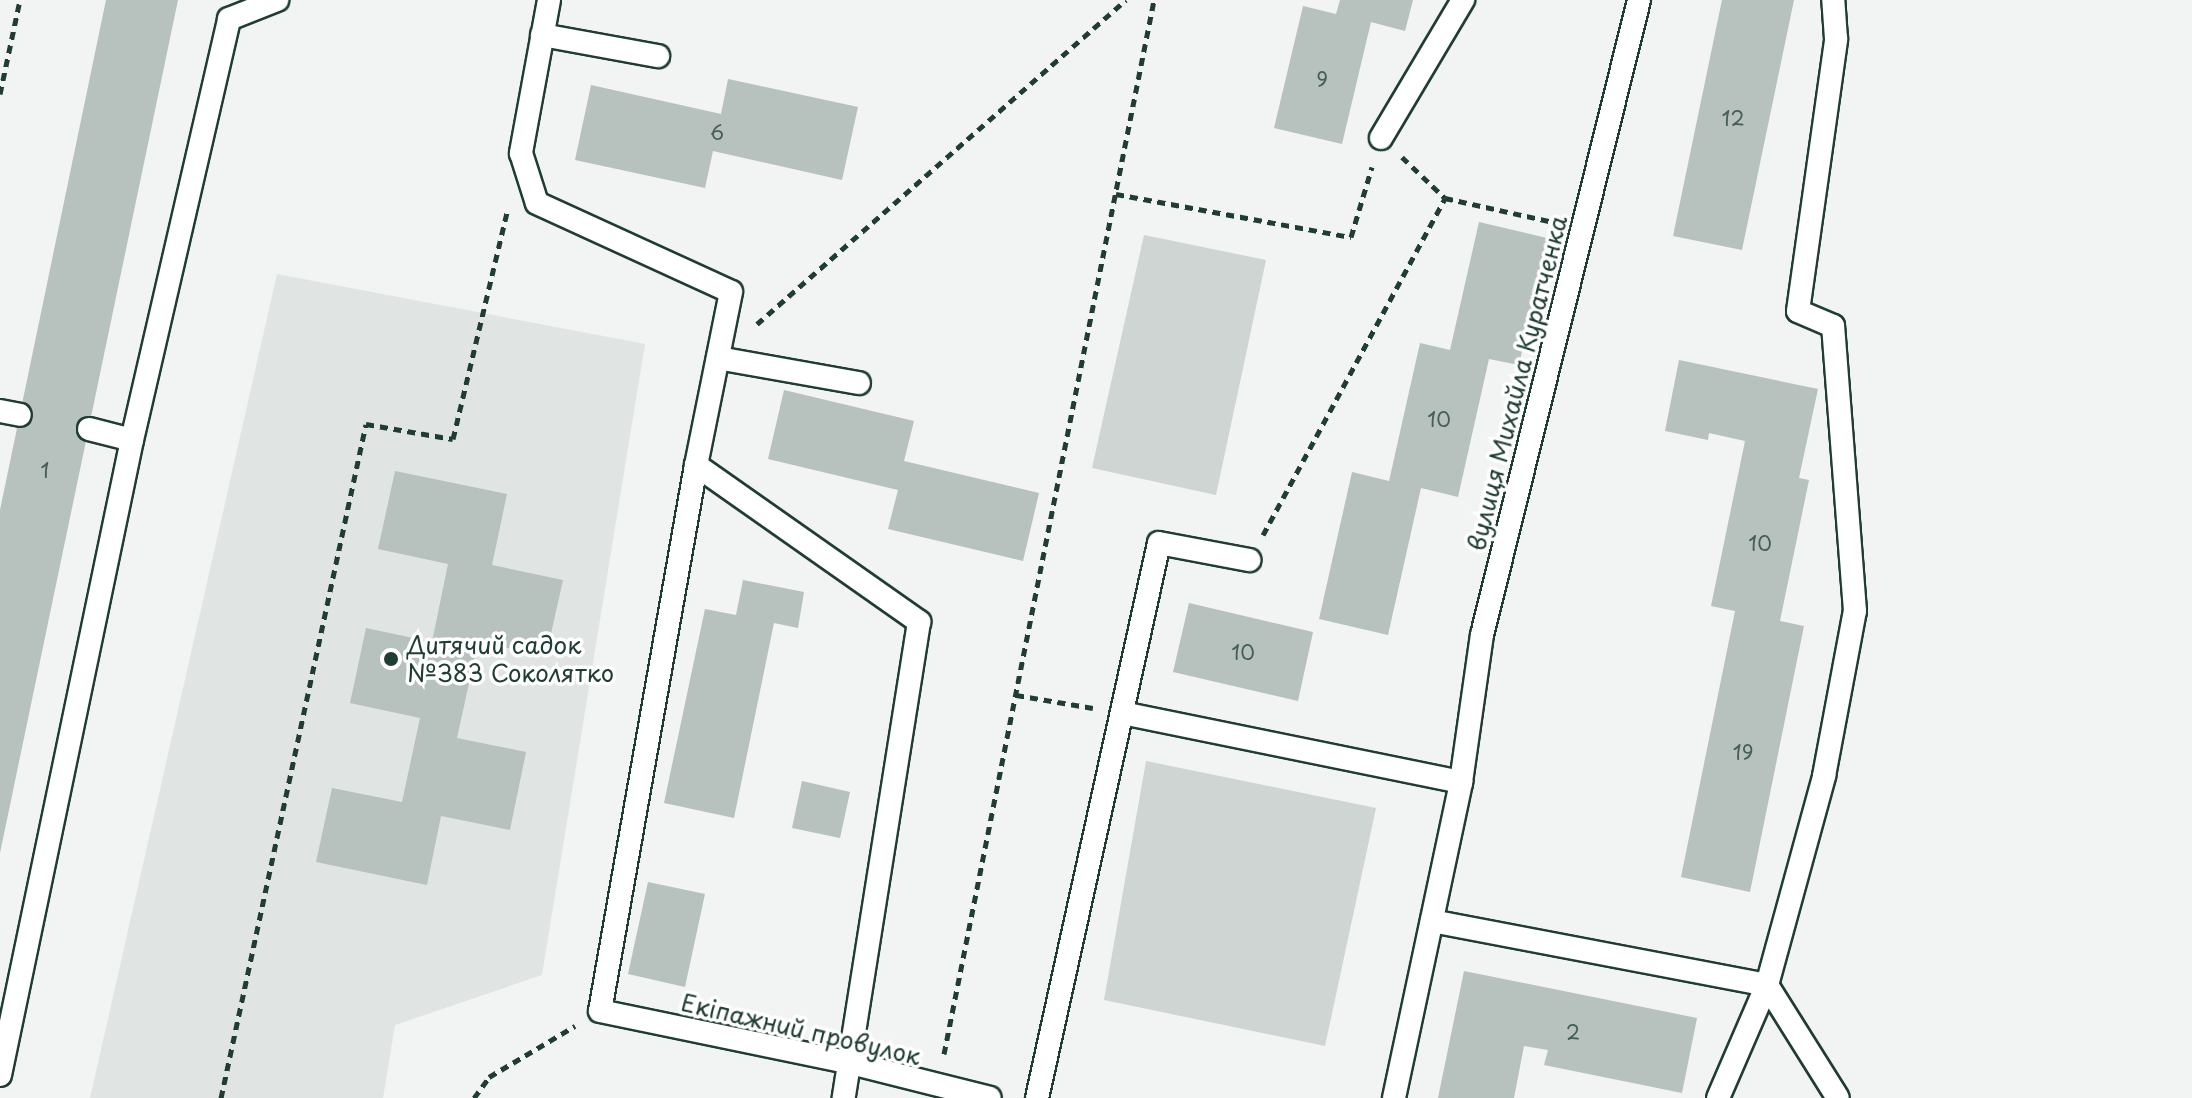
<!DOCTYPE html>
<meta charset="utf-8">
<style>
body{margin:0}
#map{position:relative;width:2192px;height:1098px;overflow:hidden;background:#f2f3f3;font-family:"Playpen Sans",sans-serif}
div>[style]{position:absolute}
.built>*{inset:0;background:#e0e4e3}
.green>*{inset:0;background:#ced5d3}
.building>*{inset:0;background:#b7c1bd}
.path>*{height:5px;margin-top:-2.5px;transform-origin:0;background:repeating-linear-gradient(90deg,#1f3d34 0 8px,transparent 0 14px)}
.roads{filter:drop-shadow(2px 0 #1f3d34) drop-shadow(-2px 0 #1f3d34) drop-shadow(0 2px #1f3d34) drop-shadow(0 -2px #1f3d34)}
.service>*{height:22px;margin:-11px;padding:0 11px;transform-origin:11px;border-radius:11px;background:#fff}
.dots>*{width:22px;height:22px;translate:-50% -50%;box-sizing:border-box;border:4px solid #fff;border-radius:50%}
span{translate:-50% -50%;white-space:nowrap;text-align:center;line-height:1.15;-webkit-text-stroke:7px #fff;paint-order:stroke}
.number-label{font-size:20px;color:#455e56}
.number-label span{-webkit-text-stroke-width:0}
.street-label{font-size:24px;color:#1f3d34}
.poi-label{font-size:24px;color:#1f3d34}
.left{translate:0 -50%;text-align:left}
</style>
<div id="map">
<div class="built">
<i style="clip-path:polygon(277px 274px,645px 344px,542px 975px,395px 1025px,383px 1098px,90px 1098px)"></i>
</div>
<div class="green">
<i style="clip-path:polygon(1144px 235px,1266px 260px,1216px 495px,1092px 468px)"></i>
<i style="clip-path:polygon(1146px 761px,1376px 808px,1325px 1046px,1104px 1000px)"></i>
</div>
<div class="building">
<i style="clip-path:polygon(106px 0,178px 0,0 853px,0 510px)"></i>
<i style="clip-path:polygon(1340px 0,1413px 0,1405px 31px,1371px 22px,1342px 144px,1274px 128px,1303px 6px,1336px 14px)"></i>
<i style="clip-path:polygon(1722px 0,1794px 0,1742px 250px,1673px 236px)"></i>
<i style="clip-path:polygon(728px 79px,858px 107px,842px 180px,713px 151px,705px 188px,575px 160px,591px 85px,721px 114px)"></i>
<i style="clip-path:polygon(1479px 222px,1547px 238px,1519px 365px,1489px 359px,1458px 497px,1421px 488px,1388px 635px,1319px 619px,1352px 472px,1389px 481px,1420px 343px,1450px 350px)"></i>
<i style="clip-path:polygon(1679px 360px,1818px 389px,1799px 478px,1809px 480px,1780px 621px,1804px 626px,1750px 892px,1681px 877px,1735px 611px,1711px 606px,1745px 441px,1709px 433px,1708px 440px,1665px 431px)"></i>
<i style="clip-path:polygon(784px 390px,914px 421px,904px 461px,1039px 493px,1023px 561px,888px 529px,898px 490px,768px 459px)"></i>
<i style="clip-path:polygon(395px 471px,507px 494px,492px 565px,563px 580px,546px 656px,478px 642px,457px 738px,526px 752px,510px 830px,441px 816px,427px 885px,316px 862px,332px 788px,402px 802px,420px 718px,350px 703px,366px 628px,432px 642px,448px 564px,378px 549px)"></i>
<i style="clip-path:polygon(743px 580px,804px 592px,798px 628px,774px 623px,734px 818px,664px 803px,705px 609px,736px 615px)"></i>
<i style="clip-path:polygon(1189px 603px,1313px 632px,1298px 701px,1173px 672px)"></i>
<i style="clip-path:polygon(802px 781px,850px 792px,840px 838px,792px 828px)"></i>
<i style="clip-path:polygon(648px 882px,705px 894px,685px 987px,628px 974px)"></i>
<i style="clip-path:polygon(1464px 971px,1697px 1018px,1682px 1093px,1544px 1065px,1548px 1050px,1524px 1046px,1514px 1098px,1438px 1098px)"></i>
</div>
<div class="path">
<i style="left:0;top:94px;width:96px;rotate:-78deg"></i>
<i style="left:1402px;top:157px;width:59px;rotate:43.6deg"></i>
<i style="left:1116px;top:194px;width:239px;rotate:10.4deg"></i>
<i style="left:1351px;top:237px;width:73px;rotate:-73.3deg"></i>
<i style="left:757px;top:324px;width:491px;rotate:-41.3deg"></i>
<i style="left:1263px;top:535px;width:383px;rotate:-61.6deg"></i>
<i style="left:1445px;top:198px;width:111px;rotate:12.5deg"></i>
<i style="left:1016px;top:695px;width:78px;rotate:9.6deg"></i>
<i style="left:944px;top:1054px;width:1075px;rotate:-78.73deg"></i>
<i style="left:221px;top:1098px;width:689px;rotate:-77.86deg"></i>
<i style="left:366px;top:424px;width:88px;rotate:9.8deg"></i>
<i style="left:453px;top:439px;width:233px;rotate:-76.6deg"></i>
<i style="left:474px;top:1098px;width:26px;rotate:-54deg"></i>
<i style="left:489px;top:1077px;width:100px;rotate:-30.7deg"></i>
</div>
<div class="roads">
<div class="service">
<i style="left:549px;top:0;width:156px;rotate:100.4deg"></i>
<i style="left:521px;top:153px;width:52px;rotate:72.3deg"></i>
<i style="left:537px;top:203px;width:213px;rotate:24.6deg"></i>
<i style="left:731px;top:292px;width:177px;rotate:101.4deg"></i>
<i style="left:696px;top:465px;width:554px;rotate:99.97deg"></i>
<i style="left:600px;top:1011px;width:252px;rotate:11.7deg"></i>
<i style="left:847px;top:1062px;width:147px;rotate:14.1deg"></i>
<i style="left:542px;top:35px;width:118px;rotate:10.3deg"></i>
<i style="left:1381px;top:138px;width:161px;rotate:-59.3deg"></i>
<i style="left:718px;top:358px;width:143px;rotate:10.1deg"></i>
<i style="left:0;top:411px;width:20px;rotate:11deg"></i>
<i style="left:89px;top:429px;width:44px;rotate:14.3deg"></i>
<i style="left:696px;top:465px;width:273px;rotate:35.1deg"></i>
<i style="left:919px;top:622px;width:482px;rotate:99deg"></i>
<i style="left:1122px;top:713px;width:346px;rotate:11.5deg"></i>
<i style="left:1432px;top:921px;width:341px;rotate:10.8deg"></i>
<i style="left:1767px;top:985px;width:133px;rotate:57.9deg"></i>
<i style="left:0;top:1075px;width:649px;rotate:-78.26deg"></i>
<i style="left:132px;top:440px;width:432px;rotate:-77deg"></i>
<i style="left:229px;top:19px;width:52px;rotate:-21.6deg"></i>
<i style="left:1037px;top:1098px;width:568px;rotate:-77.6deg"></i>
<i style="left:1159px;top:543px;width:92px;rotate:10.7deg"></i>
<i style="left:1394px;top:1098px;width:323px;rotate:-78deg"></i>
<i style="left:1461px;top:782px;width:148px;rotate:-81.9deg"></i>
<i style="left:1482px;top:635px;width:654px;rotate:-76.11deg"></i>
<i style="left:1718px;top:1098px;width:123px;rotate:-66.6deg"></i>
<i style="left:1767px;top:985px;width:217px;rotate:-74.7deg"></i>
<i style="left:1824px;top:776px;width:168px;rotate:-79.4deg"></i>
<i style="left:1855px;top:611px;width:286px;rotate:-94.4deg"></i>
<i style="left:1833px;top:326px;width:38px;rotate:-157deg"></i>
<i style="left:1798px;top:311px;width:275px;rotate:-82deg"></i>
<i style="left:1836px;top:39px;width:39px;rotate:-94deg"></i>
</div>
</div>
<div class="dots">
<i style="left:391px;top:659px;background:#1f3d34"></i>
</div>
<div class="number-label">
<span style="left:1322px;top:79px">9</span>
<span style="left:1733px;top:118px">12</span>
<span style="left:717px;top:132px">6</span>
<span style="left:1439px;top:419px">10</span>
<span style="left:45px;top:470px">1</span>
<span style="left:1760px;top:543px">10</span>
<span style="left:1243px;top:652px">10</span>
<span style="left:1743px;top:752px">19</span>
<span style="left:1573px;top:1032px">2</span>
</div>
<div class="street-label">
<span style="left:1517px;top:383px;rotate:-76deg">вулиця Михайла Куратченка</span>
<span style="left:801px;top:1029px;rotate:13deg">Екіпажний провулок</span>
</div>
<div class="poi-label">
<span class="left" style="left:407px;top:659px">Дитячий садок<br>№383 Соколятко</span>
</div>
</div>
